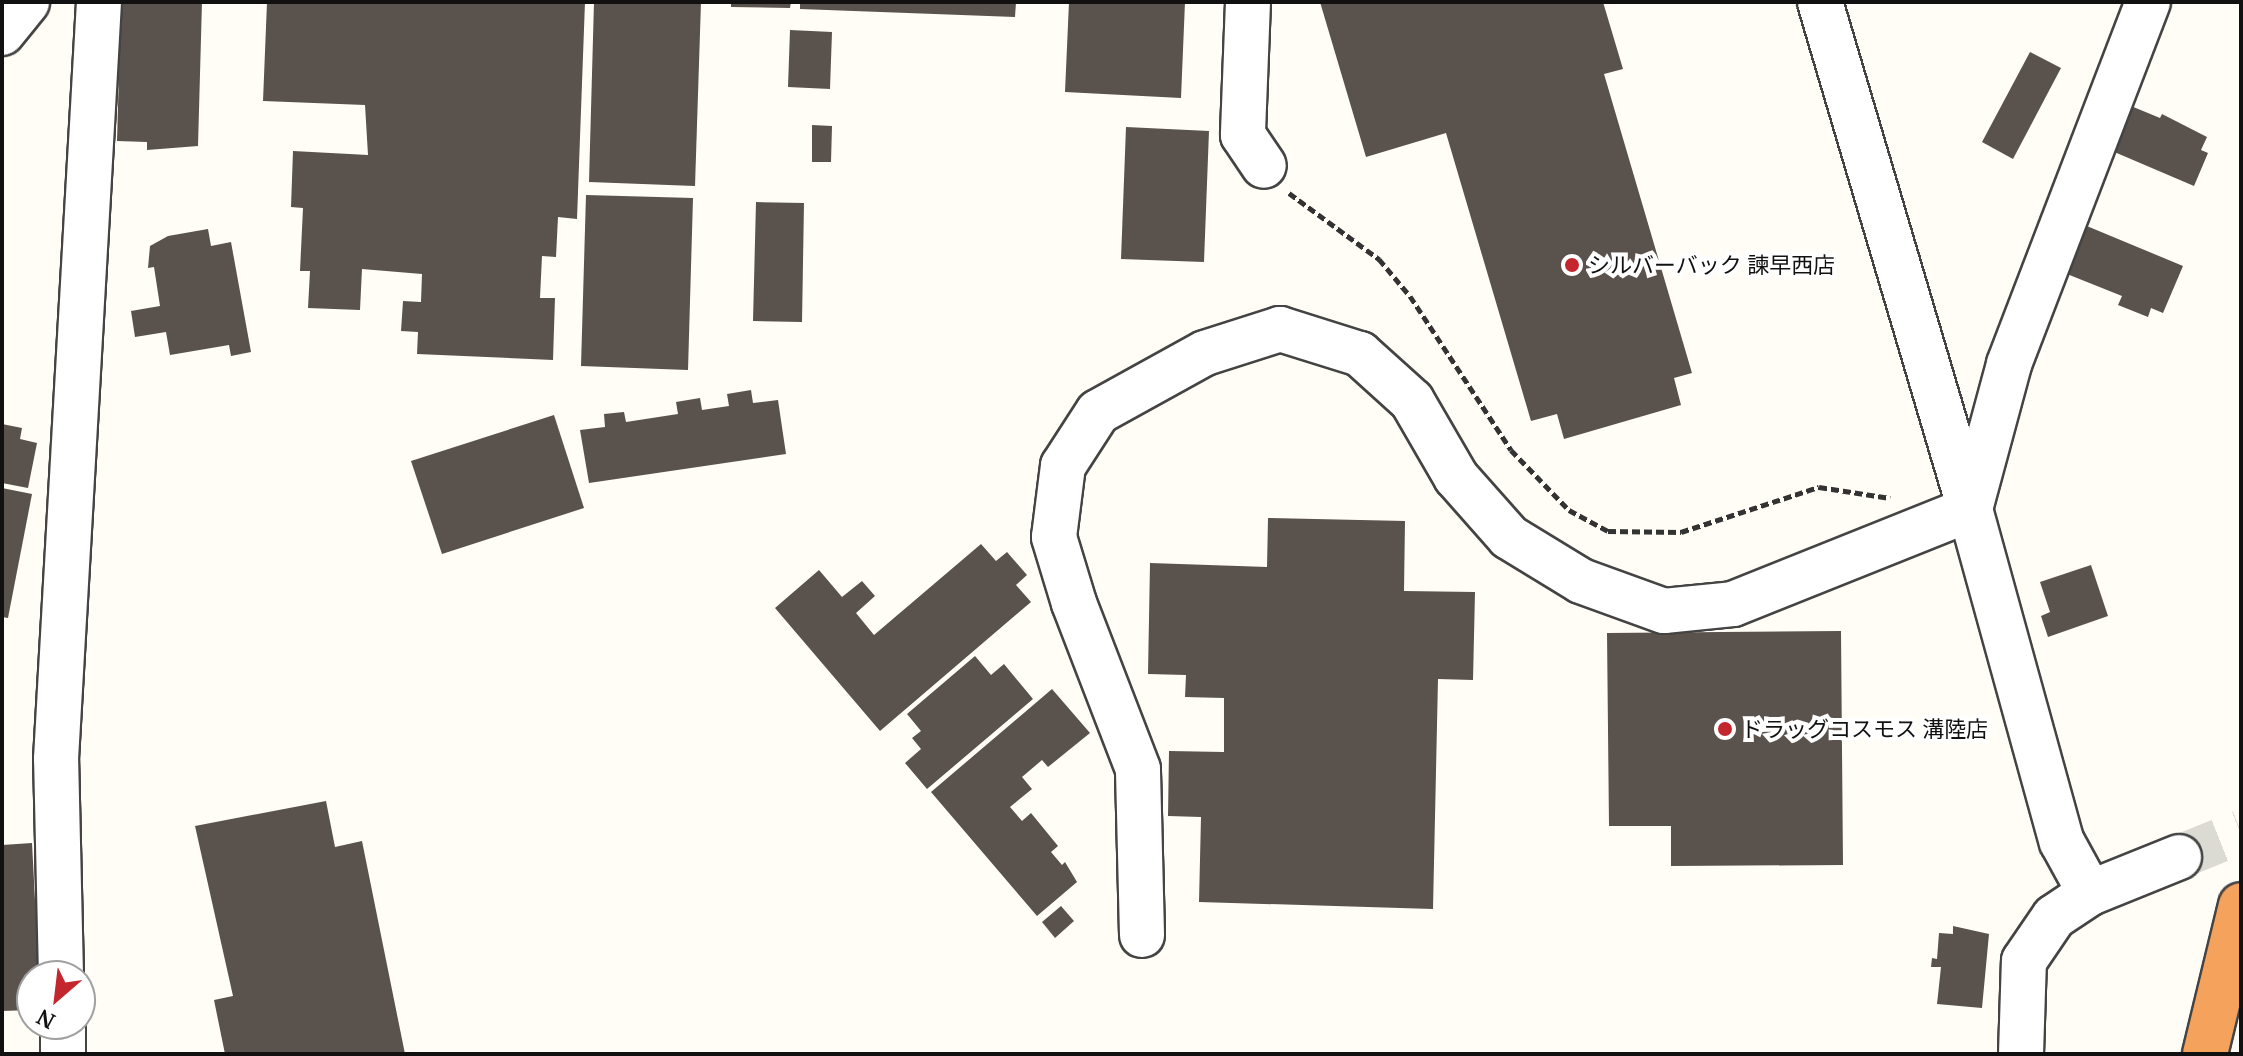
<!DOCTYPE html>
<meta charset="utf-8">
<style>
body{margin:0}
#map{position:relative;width:2243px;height:1056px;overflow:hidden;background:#fffdf5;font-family:"PT Serif","Noto Sans JP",serif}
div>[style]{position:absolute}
.building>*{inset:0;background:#5a524d}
.minor-tunnel>*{height:44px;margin-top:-22px;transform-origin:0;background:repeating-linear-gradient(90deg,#dbdad3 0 44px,transparent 0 66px)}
.path>*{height:5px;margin-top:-2.5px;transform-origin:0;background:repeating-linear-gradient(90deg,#333 0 8px,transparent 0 12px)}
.roads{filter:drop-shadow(2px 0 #444) drop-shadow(-2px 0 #444) drop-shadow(0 2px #444) drop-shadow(0 -2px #444)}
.minor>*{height:44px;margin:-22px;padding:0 22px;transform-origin:22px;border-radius:22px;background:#fff}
.highway>*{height:44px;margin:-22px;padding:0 22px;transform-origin:22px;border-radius:22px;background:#f5a25d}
.dots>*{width:22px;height:22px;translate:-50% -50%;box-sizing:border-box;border:4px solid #fff;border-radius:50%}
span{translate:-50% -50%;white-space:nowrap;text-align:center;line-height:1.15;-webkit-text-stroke:8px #fff;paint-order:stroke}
.poi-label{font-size:22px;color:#111}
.left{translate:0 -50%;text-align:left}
.frame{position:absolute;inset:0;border:4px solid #111;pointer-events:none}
.north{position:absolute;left:16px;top:960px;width:80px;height:80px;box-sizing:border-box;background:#fff;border:2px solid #a0a0a0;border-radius:50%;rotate:208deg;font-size:22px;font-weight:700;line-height:32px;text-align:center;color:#111}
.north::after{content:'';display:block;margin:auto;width:28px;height:36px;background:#c4262e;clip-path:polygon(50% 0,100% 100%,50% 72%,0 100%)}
</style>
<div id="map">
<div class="building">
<i style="clip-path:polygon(121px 2px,202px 2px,198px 146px,147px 150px,147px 142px,117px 141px)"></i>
<i style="clip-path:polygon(267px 2px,585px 2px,577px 219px,558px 217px,556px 257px,542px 256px,540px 298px,555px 298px,553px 360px,417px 354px,418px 332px,401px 331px,403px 301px,421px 302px,422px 274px,362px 269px,360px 310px,308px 308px,310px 271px,300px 271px,303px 208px,291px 207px,293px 151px,368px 155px,365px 105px,263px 101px)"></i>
<i style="clip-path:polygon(594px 2px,701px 2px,695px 186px,589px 182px)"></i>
<i style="clip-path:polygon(731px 2px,791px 2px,790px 8px,731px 7px)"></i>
<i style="clip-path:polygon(800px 2px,1016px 2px,1015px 17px,800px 9px)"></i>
<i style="clip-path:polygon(1069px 2px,1185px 2px,1181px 98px,1065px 92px)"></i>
<i style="clip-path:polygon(1320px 2px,1603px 2px,1623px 69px,1604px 74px,1692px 373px,1674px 378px,1681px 405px,1564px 439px,1557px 414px,1531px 421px,1446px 133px,1366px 157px)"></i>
<i style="clip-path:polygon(790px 30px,832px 32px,830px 89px,788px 87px)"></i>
<i style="clip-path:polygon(2030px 52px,2061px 68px,2013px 159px,1982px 142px)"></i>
<i style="clip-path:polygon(2131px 106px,2160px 118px,2162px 114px,2207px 137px,2201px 150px,2208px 153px,2194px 186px,2112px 151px)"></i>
<i style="clip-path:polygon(812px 125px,832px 126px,831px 162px,812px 162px)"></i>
<i style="clip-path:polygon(1126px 127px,1209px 131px,1204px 262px,1121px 259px)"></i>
<i style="clip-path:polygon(586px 195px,693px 198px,688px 370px,581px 366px)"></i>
<i style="clip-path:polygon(756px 202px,804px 203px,802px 322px,753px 321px)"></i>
<i style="clip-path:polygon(2082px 224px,2183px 266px,2163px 313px,2151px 308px,2148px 317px,2118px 305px,2122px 296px,2062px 272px)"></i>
<i style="clip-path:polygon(208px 229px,211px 246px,231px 242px,251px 352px,231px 356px,229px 345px,170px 355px,166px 332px,135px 337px,131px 311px,160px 306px,154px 267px,148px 268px,150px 246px,168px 236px)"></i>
<i style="clip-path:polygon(751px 390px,753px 403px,778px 400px,786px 454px,589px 483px,580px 430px,605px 427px,604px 414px,624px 412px,626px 422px,678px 414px,676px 402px,700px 398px,702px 410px,729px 406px,727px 394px)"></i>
<i style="clip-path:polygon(554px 415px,584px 508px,442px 554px,411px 461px)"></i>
<i style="clip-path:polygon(2px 424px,22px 428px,20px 439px,37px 443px,28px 488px,2px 483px)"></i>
<i style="clip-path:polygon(2px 488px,32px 494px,8px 618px,2px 617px)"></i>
<i style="clip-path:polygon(1268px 518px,1405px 521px,1404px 591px,1475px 592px,1473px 680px,1438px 679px,1433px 909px,1199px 902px,1201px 817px,1168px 816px,1169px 751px,1224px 752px,1224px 698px,1185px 697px,1186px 675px,1148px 674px,1150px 563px,1267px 567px)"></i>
<i style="clip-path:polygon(981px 544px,996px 561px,1007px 552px,1027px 575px,1016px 585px,1031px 602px,880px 731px,775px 608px,819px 570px,842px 597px,862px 581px,875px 596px,856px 613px,874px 635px)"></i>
<i style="clip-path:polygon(2091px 565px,2108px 616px,2048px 637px,2041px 616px,2050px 612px,2040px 582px)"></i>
<i style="clip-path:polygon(1841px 631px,1843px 865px,1671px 866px,1671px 826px,1609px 826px,1607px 633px)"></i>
<i style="clip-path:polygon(975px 656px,991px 675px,1004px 664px,1033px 699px,927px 789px,905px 763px,921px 749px,912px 738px,921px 731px,907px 714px)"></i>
<i style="clip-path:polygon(1052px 689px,1090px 733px,1048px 767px,1042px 760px,1022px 777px,1032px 789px,1010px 807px,1022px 821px,1031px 813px,1058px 846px,1051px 852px,1062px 865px,1065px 862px,1077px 882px,1037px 916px,931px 792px)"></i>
<i style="clip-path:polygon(326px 801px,335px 847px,362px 841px,405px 1054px,225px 1054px,214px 1000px,233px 996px,195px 826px)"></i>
<i style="clip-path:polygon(32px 843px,39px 976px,32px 976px,32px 1010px,2px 1011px,2px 845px)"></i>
<i style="clip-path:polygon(1061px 906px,1074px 921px,1055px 938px,1042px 922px)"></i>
<i style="clip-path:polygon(1953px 926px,1989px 934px,1982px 1008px,1937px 1004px,1941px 967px,1931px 967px,1932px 958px,1937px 959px,1939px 933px,1953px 934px)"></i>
</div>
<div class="minor-tunnel">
<i style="left:2179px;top:857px;width:67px;rotate:-22deg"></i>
</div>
<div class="path">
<i style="left:1289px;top:193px;width:112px;rotate:36.3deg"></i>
<i style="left:1379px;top:259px;width:48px;rotate:50deg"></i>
<i style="left:1410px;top:296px;width:184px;rotate:56.7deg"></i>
<i style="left:1511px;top:450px;width:83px;rotate:46deg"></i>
<i style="left:1569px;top:510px;width:44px;rotate:28.3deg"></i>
<i style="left:1608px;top:531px;width:73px;rotate:0.8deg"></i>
<i style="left:1681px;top:532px;width:145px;rotate:-18.1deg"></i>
<i style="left:1819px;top:487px;width:72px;rotate:8.8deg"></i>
</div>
<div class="roads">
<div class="minor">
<i style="left:1248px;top:2px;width:133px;rotate:92.2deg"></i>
<i style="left:1243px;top:135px;width:37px;rotate:56deg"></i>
<i style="left:1820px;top:2px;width:529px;rotate:73.52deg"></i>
<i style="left:1970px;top:509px;width:345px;rotate:74.6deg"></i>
<i style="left:2062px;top:842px;width:58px;rotate:61.2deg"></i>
<i style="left:2px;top:33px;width:40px;rotate:-51deg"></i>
<i style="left:1142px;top:935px;width:166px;rotate:-91.4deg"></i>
<i style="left:1138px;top:769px;width:178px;rotate:-111.1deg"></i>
<i style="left:1074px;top:603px;width:69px;rotate:-106.9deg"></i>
<i style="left:1054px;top:537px;width:72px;rotate:-82.8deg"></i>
<i style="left:1063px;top:466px;width:64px;rotate:-57.1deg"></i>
<i style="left:1098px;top:412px;width:122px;rotate:-28.9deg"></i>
<i style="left:1205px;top:353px;width:79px;rotate:-17.7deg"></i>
<i style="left:1280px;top:329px;width:84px;rotate:17.4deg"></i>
<i style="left:1360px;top:354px;width:70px;rotate:42.1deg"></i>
<i style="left:1412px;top:401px;width:88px;rotate:59.9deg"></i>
<i style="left:1456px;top:477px;width:80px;rotate:48.5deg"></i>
<i style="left:1509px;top:537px;width:84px;rotate:31.4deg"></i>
<i style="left:1581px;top:581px;width:88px;rotate:19.9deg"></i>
<i style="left:1664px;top:611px;width:69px;rotate:-5.8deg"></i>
<i style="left:1733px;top:604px;width:255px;rotate:-21.8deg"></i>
<i style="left:1970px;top:509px;width:150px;rotate:-74.9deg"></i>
<i style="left:2009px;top:364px;width:388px;rotate:-69deg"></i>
<i style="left:61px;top:976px;width:217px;rotate:-91.3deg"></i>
<i style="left:56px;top:759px;width:758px;rotate:-86.75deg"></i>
<i style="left:63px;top:1024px;width:30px;rotate:90deg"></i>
<i style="left:2021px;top:1054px;width:93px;rotate:-88.2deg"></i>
<i style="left:2024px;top:961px;width:53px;rotate:-55.7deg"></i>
<i style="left:2054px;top:917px;width:43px;rotate:-33.7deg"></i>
<i style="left:2090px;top:893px;width:96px;rotate:-22deg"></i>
</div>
<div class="highway">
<i style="left:2205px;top:1054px;width:153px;rotate:-76.4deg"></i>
</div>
</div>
<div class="dots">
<i style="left:1572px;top:265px;background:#c4262e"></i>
<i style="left:1725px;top:729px;background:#c4262e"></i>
</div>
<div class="poi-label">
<span class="left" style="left:1588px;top:265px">シルバーバック 諫早西店</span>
<span class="left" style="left:1741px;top:729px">ドラッグコスモス 溝陸店</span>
</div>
<div class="frame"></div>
<div class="north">N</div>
</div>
